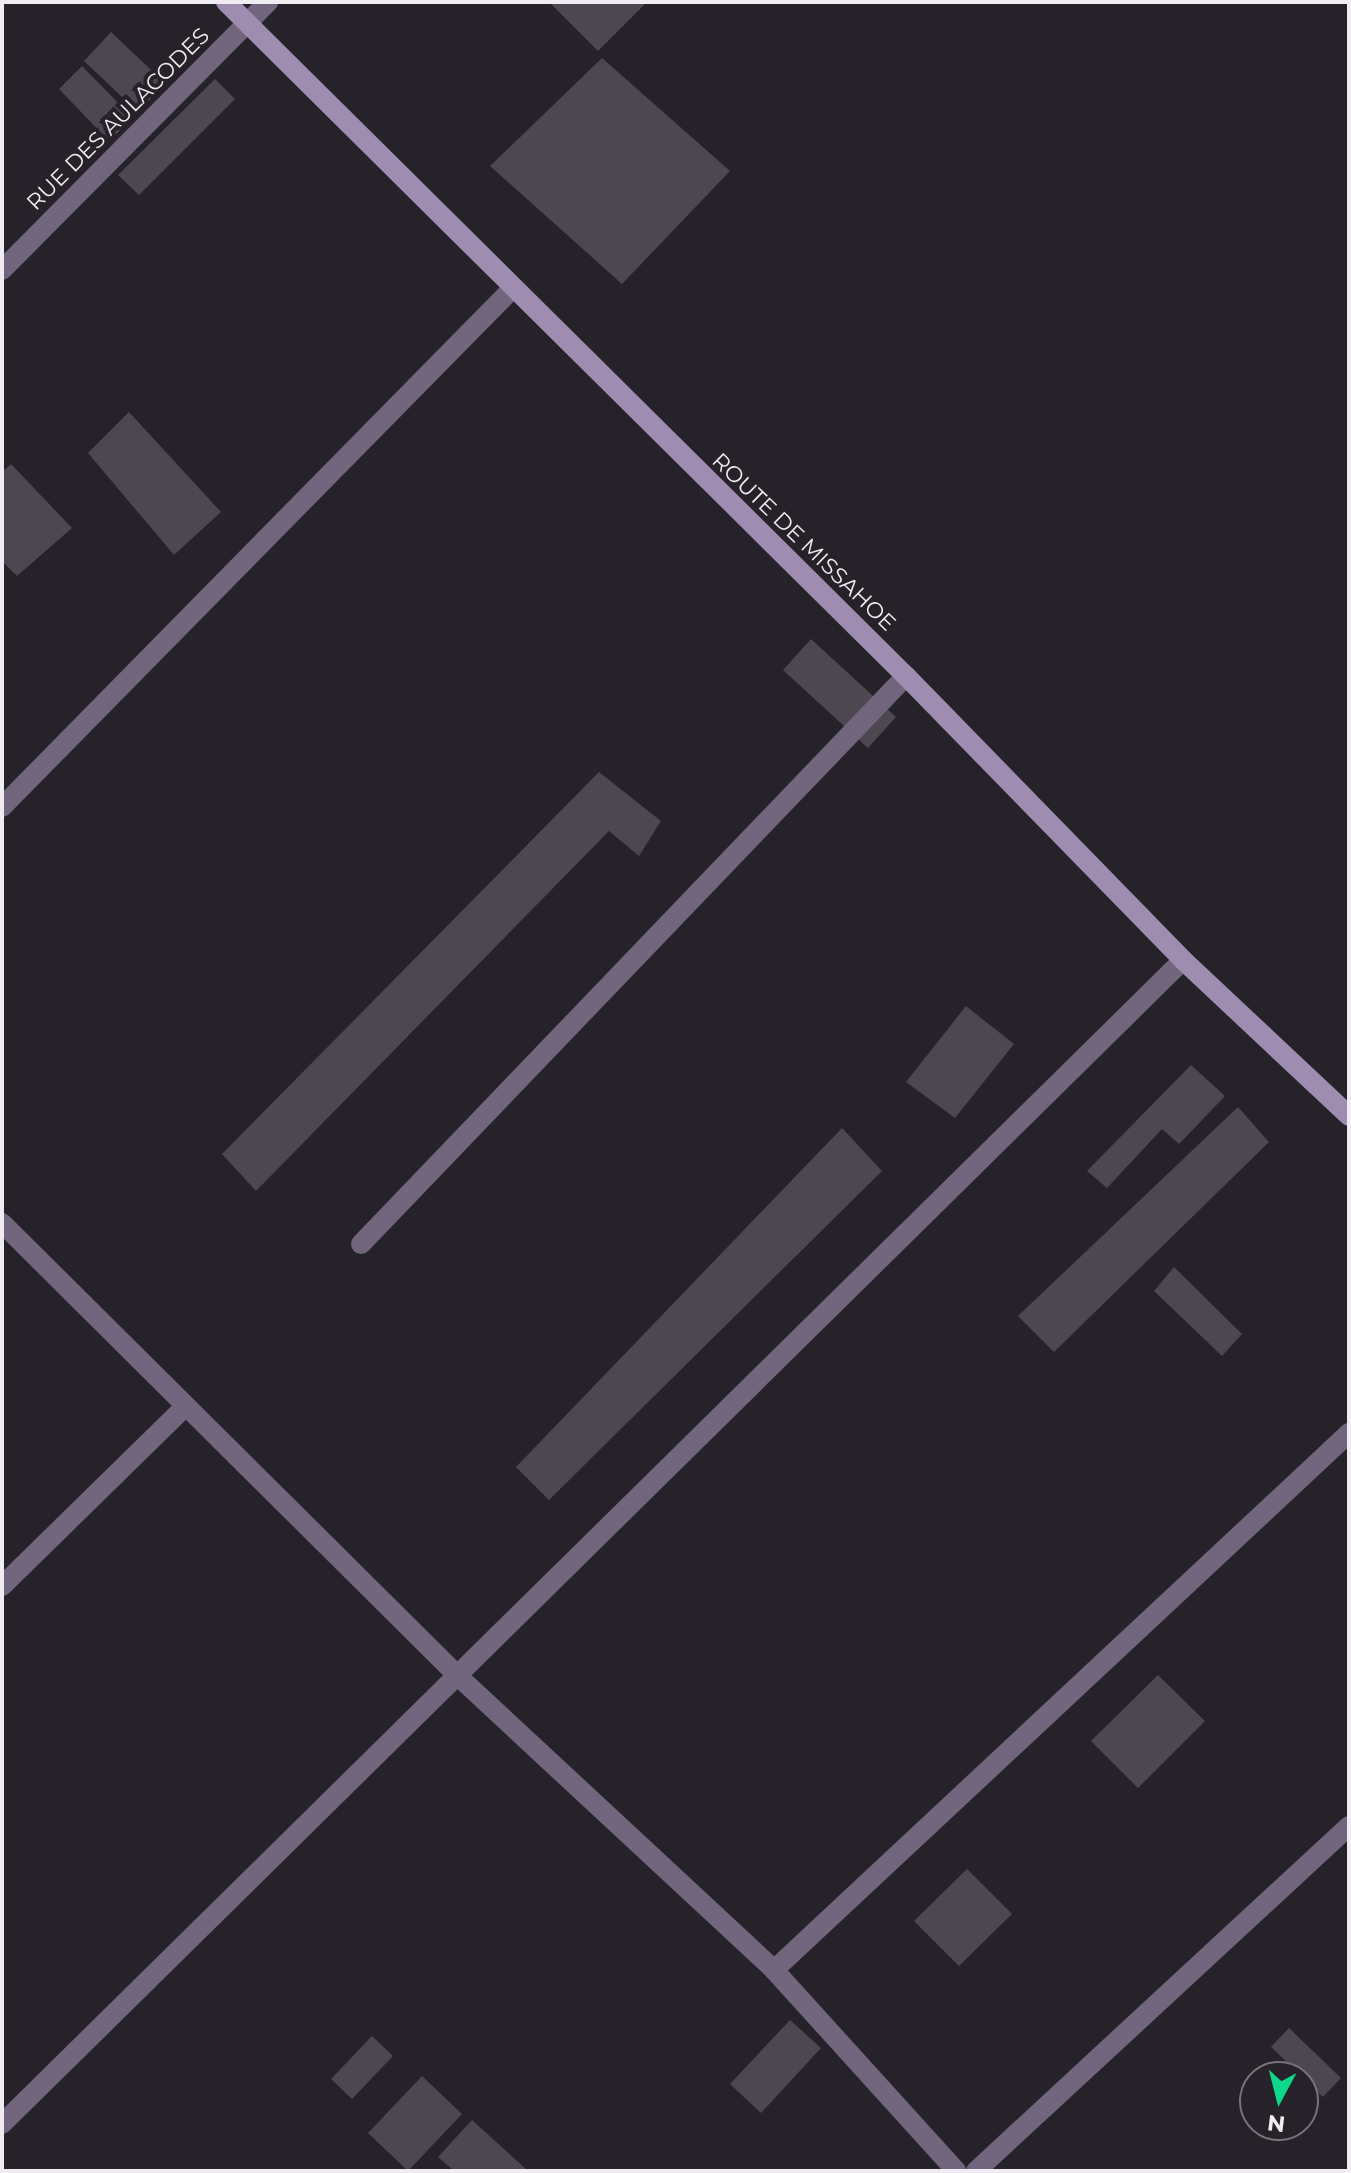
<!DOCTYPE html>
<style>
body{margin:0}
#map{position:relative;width:1351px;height:2173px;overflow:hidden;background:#26222a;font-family:Montserrat,sans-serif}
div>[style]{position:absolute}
.building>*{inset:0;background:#4c4750}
.lane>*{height:20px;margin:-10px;padding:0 10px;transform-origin:10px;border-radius:10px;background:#72667e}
.street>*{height:20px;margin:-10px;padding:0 10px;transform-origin:10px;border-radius:10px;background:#72667e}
.secondary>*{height:20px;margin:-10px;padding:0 10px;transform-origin:10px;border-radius:10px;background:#9f8cb1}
span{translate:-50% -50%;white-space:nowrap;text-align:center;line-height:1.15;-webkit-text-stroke:8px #26222a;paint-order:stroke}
.street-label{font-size:22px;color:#f0edf2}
.frame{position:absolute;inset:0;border:4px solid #f0edf2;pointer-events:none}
.north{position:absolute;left:1239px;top:2061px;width:80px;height:80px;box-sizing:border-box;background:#26222a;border:2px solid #77737a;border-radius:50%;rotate:187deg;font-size:22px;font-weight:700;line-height:32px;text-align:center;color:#f0edf2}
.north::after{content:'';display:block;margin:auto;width:28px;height:36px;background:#0ed98a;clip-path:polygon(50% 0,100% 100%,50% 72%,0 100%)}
</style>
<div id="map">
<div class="building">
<i style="clip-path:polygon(549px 2px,647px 2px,598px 51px)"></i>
<i style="clip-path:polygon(111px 32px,165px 83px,138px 112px,84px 61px)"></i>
<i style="clip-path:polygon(602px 58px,730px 171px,622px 284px,490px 166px)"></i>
<i style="clip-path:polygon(82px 66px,133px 118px,109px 141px,59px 89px)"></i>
<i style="clip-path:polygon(215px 79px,235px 99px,139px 195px,118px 175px)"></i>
<i style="clip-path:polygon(129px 412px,221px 512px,174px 555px,88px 453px)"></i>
<i style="clip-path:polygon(11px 464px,72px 528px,17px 576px,2px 561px,2px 472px)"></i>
<i style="clip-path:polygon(811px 639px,896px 717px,868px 748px,783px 670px)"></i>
<i style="clip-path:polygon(599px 772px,661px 821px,639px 856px,609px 831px,256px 1191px,222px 1154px)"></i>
<i style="clip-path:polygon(966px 1006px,1014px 1044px,955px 1118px,906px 1082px)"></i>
<i style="clip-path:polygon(1191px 1065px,1225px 1096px,1179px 1144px,1162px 1129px,1107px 1188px,1087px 1171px)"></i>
<i style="clip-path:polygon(1238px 1107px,1269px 1142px,1054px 1352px,1018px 1316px)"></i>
<i style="clip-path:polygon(842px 1128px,882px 1171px,549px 1500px,516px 1467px)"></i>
<i style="clip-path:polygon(1174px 1267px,1242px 1334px,1222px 1356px,1154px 1291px)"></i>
<i style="clip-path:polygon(1158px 1675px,1205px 1721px,1138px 1788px,1091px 1741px)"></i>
<i style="clip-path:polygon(967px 1869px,1012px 1914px,959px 1966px,914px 1921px)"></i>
<i style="clip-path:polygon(790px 2020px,821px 2048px,761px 2113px,730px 2084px)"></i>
<i style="clip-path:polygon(1289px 2028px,1341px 2078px,1323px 2097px,1271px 2047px)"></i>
<i style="clip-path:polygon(372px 2036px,393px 2056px,352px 2099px,331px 2079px)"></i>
<i style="clip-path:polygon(422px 2076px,462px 2114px,408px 2171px,368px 2133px)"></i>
<i style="clip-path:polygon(472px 2120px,528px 2171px,454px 2171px,438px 2157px)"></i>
</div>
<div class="lane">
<i style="left:361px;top:1244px;width:787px;rotate:-46.18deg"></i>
</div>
<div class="street">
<i style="left:2px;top:270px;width:378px;rotate:-45.2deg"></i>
<i style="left:2px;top:807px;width:727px;rotate:-45.45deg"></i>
<i style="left:2px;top:1223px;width:644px;rotate:44.81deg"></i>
<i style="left:459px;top:1677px;width:430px;rotate:42.9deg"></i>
<i style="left:774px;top:1970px;width:271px;rotate:47.8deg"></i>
<i style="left:2px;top:1586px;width:257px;rotate:-44.4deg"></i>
<i style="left:774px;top:1970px;width:787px;rotate:-43.04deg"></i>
<i style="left:2px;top:2124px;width:1658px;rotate:-44.58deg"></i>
<i style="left:976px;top:2171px;width:508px;rotate:-42.77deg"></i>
</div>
<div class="secondary">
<i style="left:226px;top:2px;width:957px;rotate:44.75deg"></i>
<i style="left:906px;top:676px;width:397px;rotate:45.7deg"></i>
<i style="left:1183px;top:960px;width:228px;rotate:43.2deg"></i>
</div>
<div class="street-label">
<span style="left:118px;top:119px;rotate:-45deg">RUE DES AULACODES</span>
<span style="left:804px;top:542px;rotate:44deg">ROUTE DE MISSAHOE</span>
</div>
<div class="frame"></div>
<div class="north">N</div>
</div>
